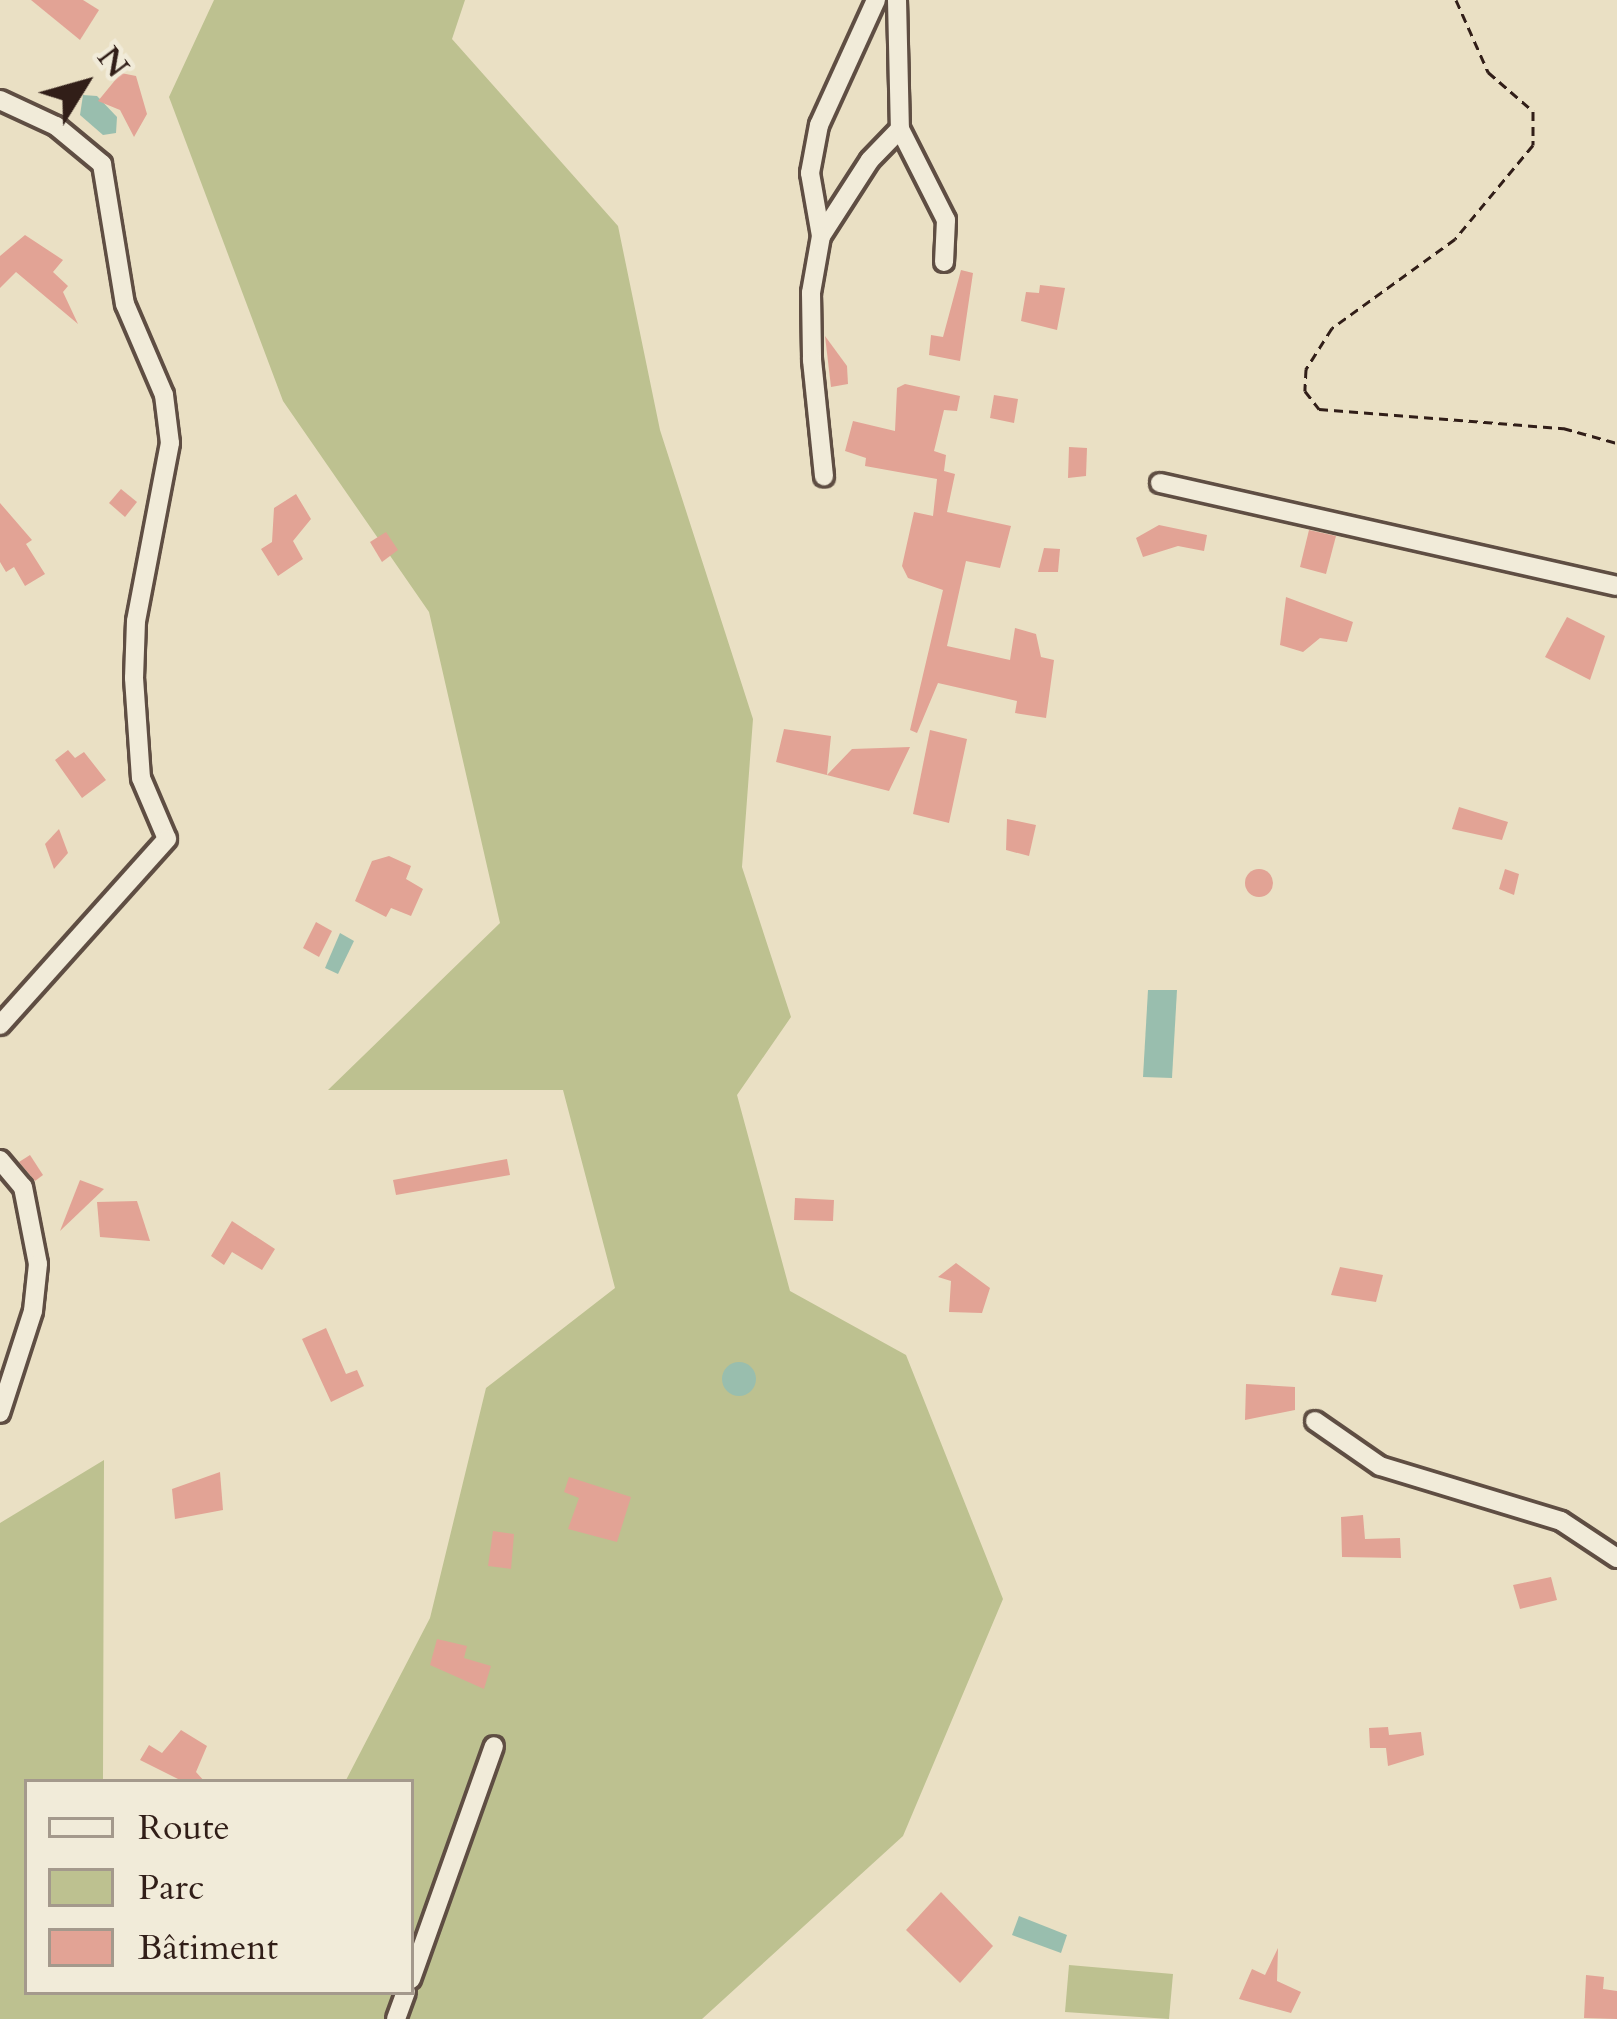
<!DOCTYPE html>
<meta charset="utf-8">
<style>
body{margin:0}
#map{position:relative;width:1617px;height:2019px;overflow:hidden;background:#eae0c4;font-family:Cardo,serif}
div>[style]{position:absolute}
.green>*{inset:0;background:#bdc190}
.water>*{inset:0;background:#99beae}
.round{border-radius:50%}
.building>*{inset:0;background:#e2a395}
.path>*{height:3px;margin-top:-1.5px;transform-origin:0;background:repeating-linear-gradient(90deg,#311e18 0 9px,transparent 0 15px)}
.roads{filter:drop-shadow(3px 0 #5f4e43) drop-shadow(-3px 0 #5f4e43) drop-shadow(0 3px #5f4e43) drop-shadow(0 -3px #5f4e43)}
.street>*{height:18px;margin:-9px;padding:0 9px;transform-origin:9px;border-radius:9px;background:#f1ebd9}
span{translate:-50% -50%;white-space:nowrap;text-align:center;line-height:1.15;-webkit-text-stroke:12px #f1ebd9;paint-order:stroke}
.legend{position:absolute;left:24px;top:1779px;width:390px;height:216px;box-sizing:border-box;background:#f1ebd9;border:3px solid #a4998c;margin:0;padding:15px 21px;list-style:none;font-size:36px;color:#311e18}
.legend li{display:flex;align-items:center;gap:24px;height:60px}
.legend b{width:60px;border:3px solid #a4998c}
.north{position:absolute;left:24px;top:24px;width:120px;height:120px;-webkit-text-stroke:9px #f1ebd9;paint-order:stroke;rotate:53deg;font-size:33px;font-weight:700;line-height:48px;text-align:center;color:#311e18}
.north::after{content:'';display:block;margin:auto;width:42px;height:54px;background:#311e18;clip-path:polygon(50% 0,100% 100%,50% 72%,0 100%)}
</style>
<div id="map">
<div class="green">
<i style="clip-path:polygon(214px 0,465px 0,452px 39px,618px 226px,660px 430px,753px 719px,742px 867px,791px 1017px,737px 1095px,790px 1291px,906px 1355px,1003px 1599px,903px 1836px,702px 2019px,0 2019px,0 1523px,104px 1460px,103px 1782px,27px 1782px,27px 1992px,411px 1992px,411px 1782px,345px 1782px,430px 1618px,486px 1388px,615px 1288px,563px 1090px,328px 1090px,500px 923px,429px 612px,283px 401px,169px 97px)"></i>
<i style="clip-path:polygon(1069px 1965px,1173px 1974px,1169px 2019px,1065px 2012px)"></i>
</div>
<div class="water">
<i style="clip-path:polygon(83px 95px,97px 96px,117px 117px,116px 133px,103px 135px,80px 115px)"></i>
<i style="clip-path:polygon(340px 933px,354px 941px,338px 974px,325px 968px)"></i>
<i style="clip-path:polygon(1148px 990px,1177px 990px,1172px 1078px,1143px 1077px)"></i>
<i class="round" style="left:722px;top:1362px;width:34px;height:34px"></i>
<i style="clip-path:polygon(1019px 1916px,1067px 1935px,1061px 1953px,1012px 1935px)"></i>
</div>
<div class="building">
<i style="clip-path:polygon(31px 0,83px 0,99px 10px,80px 40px)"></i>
<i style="clip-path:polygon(121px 73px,136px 76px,147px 114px,134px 137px,120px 110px,98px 101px)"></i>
<i style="clip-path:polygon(25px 235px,63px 260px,53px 272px,68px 286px,63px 292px,78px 324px,16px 272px,0 288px,0 256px)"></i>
<i style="clip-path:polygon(961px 270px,973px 273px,960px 361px,929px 355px,931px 335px,943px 337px)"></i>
<i style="clip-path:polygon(1040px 285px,1065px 288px,1057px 330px,1021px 321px,1026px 292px,1039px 293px)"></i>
<i style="clip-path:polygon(825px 336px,847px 366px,848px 384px,831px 387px)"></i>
<i style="clip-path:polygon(905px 384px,960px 396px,957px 411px,944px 410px,934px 451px,946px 455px,944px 471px,955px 474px,947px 512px,1011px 526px,1000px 568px,966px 561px,947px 646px,1010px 660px,1015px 628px,1036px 634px,1041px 657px,1054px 660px,1046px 718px,1015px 713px,1017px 701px,938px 683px,917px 733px,910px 730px,943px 590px,908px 578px,902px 566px,914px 512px,933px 516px,937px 479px,865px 466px,866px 458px,845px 451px,853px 421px,895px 431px,897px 388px)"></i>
<i style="clip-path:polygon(994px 395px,1018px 399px,1014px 423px,990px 418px)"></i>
<i style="clip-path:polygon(1069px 447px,1087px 448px,1086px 476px,1068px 478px)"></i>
<i style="clip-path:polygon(121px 489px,137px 502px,125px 517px,109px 503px)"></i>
<i style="clip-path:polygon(296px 494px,311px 519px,293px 541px,303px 559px,278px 576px,261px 549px,272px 542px,274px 508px)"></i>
<i style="clip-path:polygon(0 503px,32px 540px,26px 544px,45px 574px,25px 586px,14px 567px,6px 572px,0 562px)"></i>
<i style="clip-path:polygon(1159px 525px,1207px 535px,1204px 551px,1178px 546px,1143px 557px,1136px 538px)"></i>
<i style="clip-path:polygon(1309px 530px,1336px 536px,1326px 574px,1300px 567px)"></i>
<i style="clip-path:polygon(386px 532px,398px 550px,382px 562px,370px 542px)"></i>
<i style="clip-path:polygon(1044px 548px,1060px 549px,1058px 572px,1038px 572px)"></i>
<i style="clip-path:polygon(1286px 597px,1353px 622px,1347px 642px,1320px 638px,1303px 652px,1280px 645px)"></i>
<i style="clip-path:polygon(1567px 617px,1605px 636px,1590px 680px,1545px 657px)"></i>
<i style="clip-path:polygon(784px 729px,831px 736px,827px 775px,852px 749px,910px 747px,889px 791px,776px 762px)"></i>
<i style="clip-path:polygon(930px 730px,967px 739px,949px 823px,913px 814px)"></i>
<i style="clip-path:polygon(68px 750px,75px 758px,84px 752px,106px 780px,82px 798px,55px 760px)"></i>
<i style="clip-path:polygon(1459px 807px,1508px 822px,1502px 840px,1452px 829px)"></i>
<i style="clip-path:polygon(1007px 819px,1036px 825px,1029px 856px,1006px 850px)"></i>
<i style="clip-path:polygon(59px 829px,68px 853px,54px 869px,45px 844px)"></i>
<i style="clip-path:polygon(389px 856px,411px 866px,406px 879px,423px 889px,411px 916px,391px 908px,386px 917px,355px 901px,372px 861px)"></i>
<i class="round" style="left:1245px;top:869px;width:28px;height:28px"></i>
<i style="clip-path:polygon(1505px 869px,1519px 874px,1514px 895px,1499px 889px)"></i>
<i style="clip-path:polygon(316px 922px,332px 931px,319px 957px,303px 948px)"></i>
<i style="clip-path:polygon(30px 1155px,43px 1175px,35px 1181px,19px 1162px)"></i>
<i style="clip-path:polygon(507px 1159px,510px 1175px,396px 1195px,393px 1180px)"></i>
<i style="clip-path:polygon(80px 1180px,104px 1189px,60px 1231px)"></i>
<i style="clip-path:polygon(795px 1198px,834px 1200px,833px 1221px,794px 1220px)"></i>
<i style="clip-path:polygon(137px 1201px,150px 1241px,100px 1237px,97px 1202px)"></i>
<i style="clip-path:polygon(232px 1221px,275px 1249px,262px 1270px,232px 1252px,224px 1265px,211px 1256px)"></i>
<i style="clip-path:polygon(956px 1263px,990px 1288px,982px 1313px,949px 1312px,951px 1281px,938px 1277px)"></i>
<i style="clip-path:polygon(1340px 1267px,1383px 1275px,1376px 1302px,1331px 1295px)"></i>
<i style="clip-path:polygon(326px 1328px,346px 1374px,357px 1370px,364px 1386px,331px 1402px,302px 1339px)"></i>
<i style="clip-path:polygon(1246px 1384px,1295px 1387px,1295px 1410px,1245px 1420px)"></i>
<i style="clip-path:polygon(220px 1472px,223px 1510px,175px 1519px,172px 1489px)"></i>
<i style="clip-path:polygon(569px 1477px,631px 1497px,617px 1542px,568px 1529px,579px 1498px,564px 1492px)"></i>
<i style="clip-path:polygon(1363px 1515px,1365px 1539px,1400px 1538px,1401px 1558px,1342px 1557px,1341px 1517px)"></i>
<i style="clip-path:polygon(493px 1531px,514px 1534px,511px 1569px,488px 1566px)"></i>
<i style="clip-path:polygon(1551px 1577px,1557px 1600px,1520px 1609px,1513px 1585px)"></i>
<i style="clip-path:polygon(437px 1639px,467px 1646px,464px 1658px,491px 1666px,484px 1689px,430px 1665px)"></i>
<i style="clip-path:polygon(1388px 1727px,1389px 1735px,1421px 1732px,1424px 1755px,1388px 1766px,1386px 1748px,1370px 1748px,1369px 1728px)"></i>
<i style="clip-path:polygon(181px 1730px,207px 1746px,196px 1772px,205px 1782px,184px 1782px,140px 1760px,149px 1745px,162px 1753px)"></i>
<i style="clip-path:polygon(941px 1892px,993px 1946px,960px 1983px,906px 1930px)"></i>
<i style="clip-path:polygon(1278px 1948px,1277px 1981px,1301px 1992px,1291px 2013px,1239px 1999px,1252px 1969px,1265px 1975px)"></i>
<i style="clip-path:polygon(1586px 1975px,1604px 1977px,1603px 1989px,1617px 1991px,1617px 2019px,1584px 2018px)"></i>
</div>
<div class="path">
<i style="left:1456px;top:0;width:79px;rotate:66deg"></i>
<i style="left:1488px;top:72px;width:60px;rotate:40.9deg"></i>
<i style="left:1533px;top:111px;width:34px;rotate:90deg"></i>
<i style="left:1533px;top:145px;width:122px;rotate:129.7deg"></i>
<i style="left:1455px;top:239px;width:152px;rotate:144.1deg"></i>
<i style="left:1332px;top:328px;width:49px;rotate:122.4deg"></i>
<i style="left:1306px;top:369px;width:22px;rotate:93deg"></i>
<i style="left:1305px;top:391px;width:23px;rotate:52deg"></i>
<i style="left:1319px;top:409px;width:245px;rotate:4.5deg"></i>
<i style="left:1563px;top:428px;width:56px;rotate:15.5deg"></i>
</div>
<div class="roads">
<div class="street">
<i style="left:876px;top:0;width:137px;rotate:114.5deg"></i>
<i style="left:819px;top:125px;width:49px;rotate:100.6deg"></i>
<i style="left:810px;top:173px;width:64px;rotate:80.1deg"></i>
<i style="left:821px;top:236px;width:90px;rotate:-57.2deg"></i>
<i style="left:870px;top:160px;width:43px;rotate:-45.9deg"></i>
<i style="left:897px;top:0;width:129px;rotate:88.7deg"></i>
<i style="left:900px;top:129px;width:102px;rotate:63.2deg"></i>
<i style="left:946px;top:220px;width:42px;rotate:92.7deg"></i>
<i style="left:0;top:100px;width:62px;rotate:24.9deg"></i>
<i style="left:56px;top:126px;width:60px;rotate:39.6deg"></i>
<i style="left:102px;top:164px;width:142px;rotate:80.7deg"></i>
<i style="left:125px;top:304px;width:99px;rotate:66.8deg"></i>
<i style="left:164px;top:395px;width:48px;rotate:82.9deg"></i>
<i style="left:170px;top:443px;width:181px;rotate:100.8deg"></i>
<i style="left:136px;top:621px;width:57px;rotate:92deg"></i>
<i style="left:134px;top:678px;width:100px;rotate:86deg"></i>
<i style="left:141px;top:778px;width:66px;rotate:66.9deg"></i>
<i style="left:167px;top:839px;width:250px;rotate:131.9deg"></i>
<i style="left:821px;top:236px;width:58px;rotate:100deg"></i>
<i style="left:811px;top:293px;width:67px;rotate:89.1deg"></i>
<i style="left:812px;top:360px;width:117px;rotate:84.1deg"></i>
<i style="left:1160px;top:483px;width:468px;rotate:12.7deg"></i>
<i style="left:0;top:1160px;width:35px;rotate:50deg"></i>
<i style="left:23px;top:1187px;width:78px;rotate:79deg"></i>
<i style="left:38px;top:1264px;width:47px;rotate:96.1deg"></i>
<i style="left:33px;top:1311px;width:107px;rotate:107.9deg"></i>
<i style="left:1315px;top:1421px;width:79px;rotate:34.7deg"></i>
<i style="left:1380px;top:1466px;width:189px;rotate:16.9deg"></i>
<i style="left:1561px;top:1521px;width:67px;rotate:33.5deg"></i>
<i style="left:411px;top:1979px;width:247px;rotate:-70.4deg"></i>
<i style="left:396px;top:2019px;width:29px;rotate:-70deg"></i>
</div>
</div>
<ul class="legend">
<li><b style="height:15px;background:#f1ebd9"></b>Route</li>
<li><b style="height:33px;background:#bdc190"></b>Parc</li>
<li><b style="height:33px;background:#e2a395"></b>Bâtiment</li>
</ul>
<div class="north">N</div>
</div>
